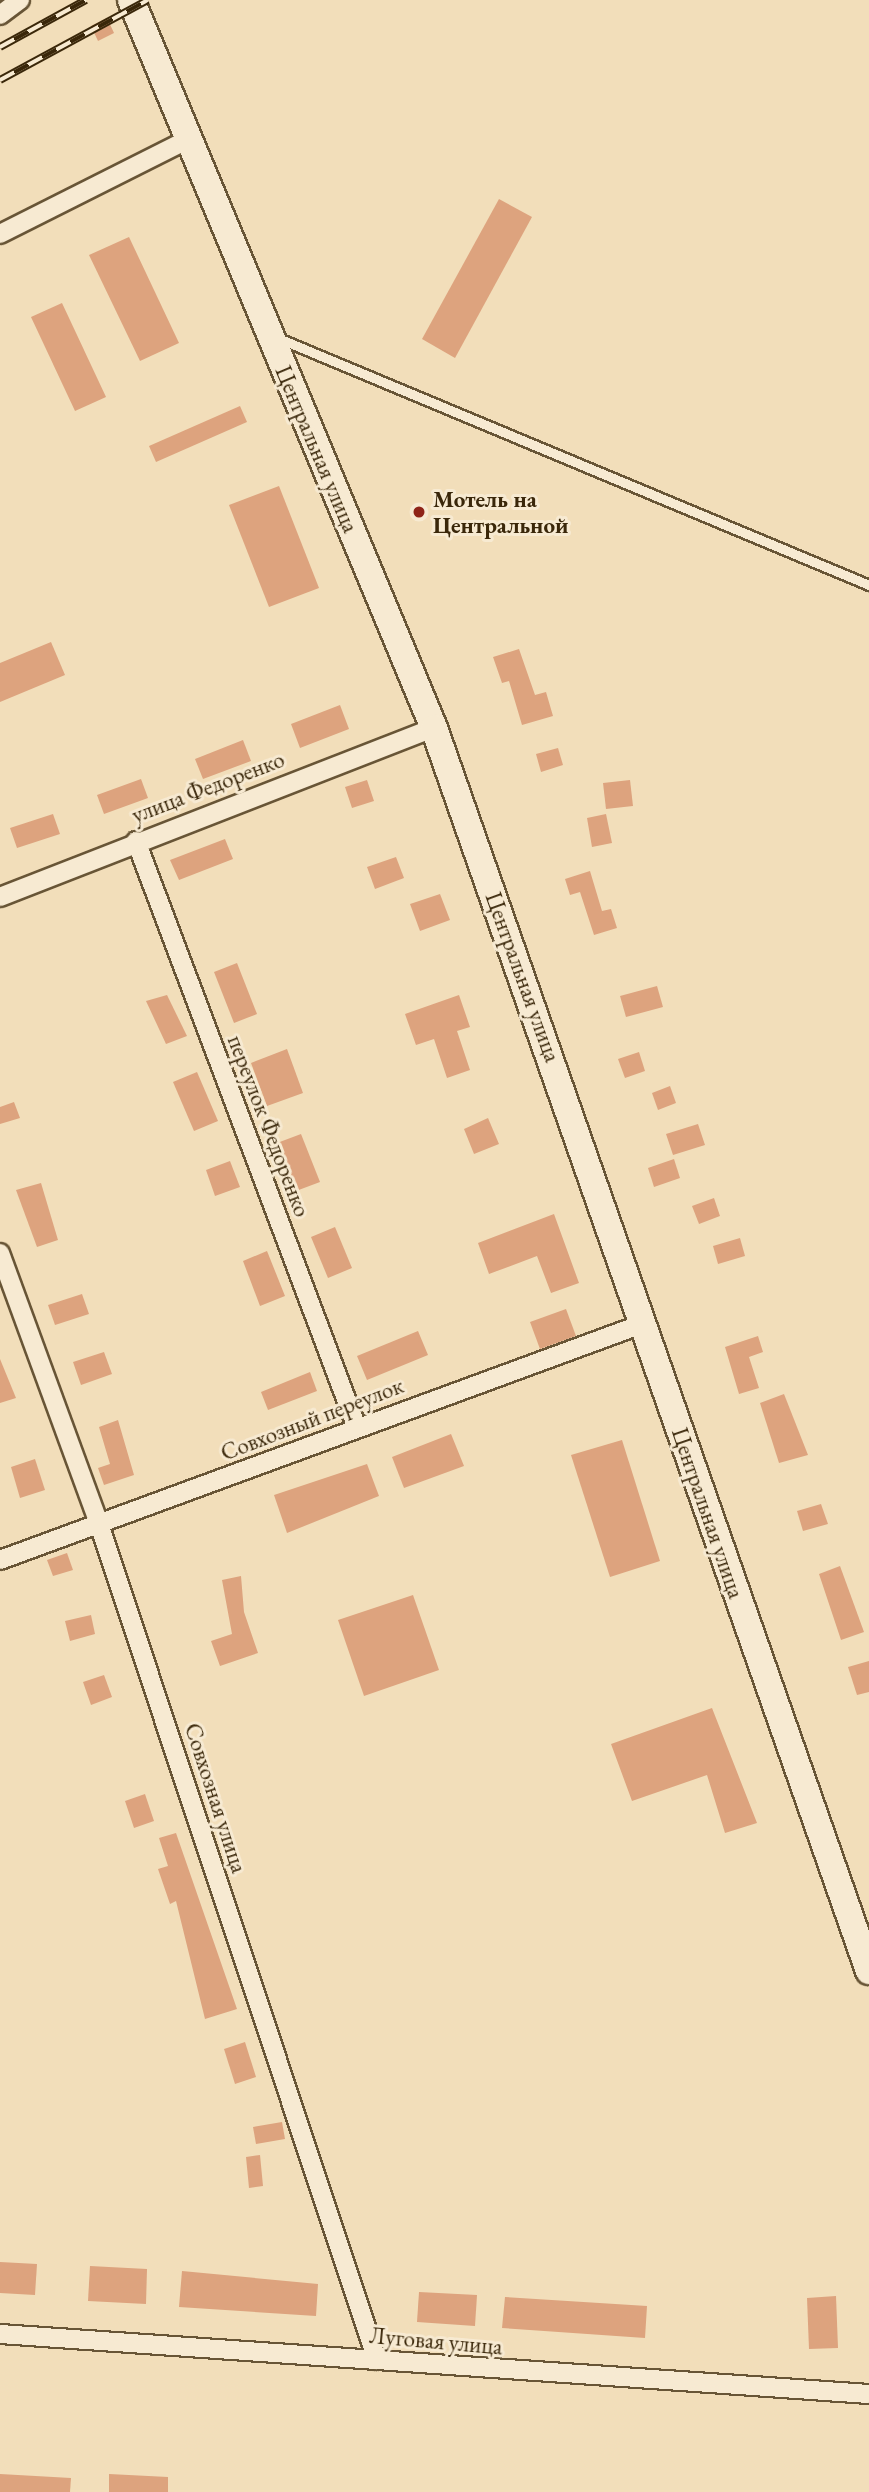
<!DOCTYPE html>
<meta charset="utf-8">
<style>
body{margin:0}
#map{position:relative;width:869px;height:2492px;overflow:hidden;background:#f2deba;font-family:"EB Garamond",serif}
div>[style]{position:absolute}
.building>*{inset:0;background:#dda37e}
.roads{filter:drop-shadow(2px 0 #685536) drop-shadow(-2px 0 #685536) drop-shadow(0 2px #685536) drop-shadow(0 -2px #685536)}
.lane>*{height:9px;margin:-4.5px;padding:0 4.5px;transform-origin:4.5px;border-radius:4.5px;background:#f7ead2}
.street>*{height:18px;margin:-9px;padding:0 9px;transform-origin:9px;border-radius:9px;background:#f7ead2}
.secondary>*{height:26px;margin:-13px;padding:0 13px;transform-origin:13px;border-radius:13px;background:#f7ead2}
.rail>*{height:8px;margin-top:-4px;transform-origin:0;background:repeating-linear-gradient(90deg,#f7ead2 0 16px,#3a270a 0 32px);box-sizing:border-box;border-block:2px solid #3a270a}
.dots>*{width:19px;height:19px;translate:-50% -50%;box-sizing:border-box;border:4px solid #f7ead2;border-radius:50%}
span{translate:-50% -50%;white-space:nowrap;text-align:center;line-height:1.15;-webkit-text-stroke:6px #f7ead2;paint-order:stroke}
.street-label{font-size:23px;color:#3a270a}
.poi-label{font-size:23px;color:#3a270a;font-weight:700}
.left{translate:0 -50%;text-align:left}
</style>
<div id="map">
<div class="building">
<i style="clip-path:polygon(107px 18px,114px 33px,98px 41px,91px 26px)"></i>
<i style="clip-path:polygon(499px 199px,532px 217px,455px 358px,422px 339px)"></i>
<i style="clip-path:polygon(129px 237px,179px 343px,140px 361px,89px 255px)"></i>
<i style="clip-path:polygon(62px 303px,106px 397px,75px 411px,31px 317px)"></i>
<i style="clip-path:polygon(240px 406px,247px 422px,156px 462px,149px 446px)"></i>
<i style="clip-path:polygon(279px 486px,319px 588px,269px 607px,229px 505px)"></i>
<i style="clip-path:polygon(51px 642px,65px 675px,0 702px,0 663px)"></i>
<i style="clip-path:polygon(519px 649px,535px 695px,546px 692px,553px 716px,522px 725px,509px 681px,502px 683px,493px 657px)"></i>
<i style="clip-path:polygon(340px 705px,349px 729px,300px 748px,291px 724px)"></i>
<i style="clip-path:polygon(243px 740px,251px 761px,203px 779px,195px 759px)"></i>
<i style="clip-path:polygon(558px 748px,563px 765px,541px 772px,536px 754px)"></i>
<i style="clip-path:polygon(141px 779px,148px 798px,104px 814px,97px 795px)"></i>
<i style="clip-path:polygon(367px 780px,374px 801px,352px 808px,345px 787px)"></i>
<i style="clip-path:polygon(630px 780px,633px 806px,606px 809px,603px 783px)"></i>
<i style="clip-path:polygon(53px 814px,60px 834px,17px 848px,10px 828px)"></i>
<i style="clip-path:polygon(606px 814px,612px 843px,592px 847px,587px 818px)"></i>
<i style="clip-path:polygon(225px 839px,233px 859px,179px 880px,170px 860px)"></i>
<i style="clip-path:polygon(396px 857px,404px 878px,375px 889px,367px 867px)"></i>
<i style="clip-path:polygon(590px 871px,602px 911px,611px 909px,617px 928px,594px 935px,580px 892px,570px 895px,565px 879px)"></i>
<i style="clip-path:polygon(440px 894px,450px 920px,420px 931px,410px 904px)"></i>
<i style="clip-path:polygon(237px 963px,257px 1014px,234px 1023px,214px 972px)"></i>
<i style="clip-path:polygon(657px 986px,663px 1007px,626px 1017px,620px 996px)"></i>
<i style="clip-path:polygon(167px 995px,187px 1036px,166px 1044px,146px 1001px)"></i>
<i style="clip-path:polygon(459px 995px,470px 1027px,457px 1031px,470px 1070px,447px 1078px,434px 1039px,416px 1045px,405px 1014px)"></i>
<i style="clip-path:polygon(287px 1049px,303px 1093px,267px 1106px,251px 1063px)"></i>
<i style="clip-path:polygon(639px 1052px,645px 1071px,625px 1078px,618px 1059px)"></i>
<i style="clip-path:polygon(197px 1072px,218px 1121px,194px 1131px,173px 1082px)"></i>
<i style="clip-path:polygon(670px 1086px,676px 1103px,658px 1110px,652px 1093px)"></i>
<i style="clip-path:polygon(14px 1102px,20px 1118px,0 1124px,0 1107px)"></i>
<i style="clip-path:polygon(488px 1118px,499px 1144px,474px 1154px,464px 1129px)"></i>
<i style="clip-path:polygon(698px 1124px,705px 1145px,673px 1155px,666px 1134px)"></i>
<i style="clip-path:polygon(301px 1134px,320px 1182px,296px 1191px,277px 1143px)"></i>
<i style="clip-path:polygon(674px 1159px,680px 1178px,654px 1187px,648px 1168px)"></i>
<i style="clip-path:polygon(230px 1161px,240px 1187px,215px 1196px,206px 1170px)"></i>
<i style="clip-path:polygon(41px 1183px,58px 1240px,37px 1247px,16px 1190px)"></i>
<i style="clip-path:polygon(714px 1198px,720px 1216px,699px 1224px,692px 1206px)"></i>
<i style="clip-path:polygon(554px 1214px,579px 1283px,551px 1293px,537px 1256px,489px 1274px,478px 1243px)"></i>
<i style="clip-path:polygon(335px 1227px,352px 1268px,328px 1278px,311px 1237px)"></i>
<i style="clip-path:polygon(740px 1238px,745px 1256px,718px 1264px,713px 1246px)"></i>
<i style="clip-path:polygon(267px 1251px,285px 1296px,260px 1306px,243px 1261px)"></i>
<i style="clip-path:polygon(82px 1294px,89px 1314px,55px 1325px,48px 1305px)"></i>
<i style="clip-path:polygon(566px 1309px,576px 1336px,540px 1349px,530px 1322px)"></i>
<i style="clip-path:polygon(418px 1331px,428px 1355px,367px 1380px,357px 1356px)"></i>
<i style="clip-path:polygon(758px 1336px,763px 1352px,749px 1357px,759px 1388px,739px 1394px,725px 1347px)"></i>
<i style="clip-path:polygon(104px 1352px,112px 1374px,81px 1385px,73px 1362px)"></i>
<i style="clip-path:polygon(0 1359px,16px 1398px,0 1403px)"></i>
<i style="clip-path:polygon(310px 1372px,317px 1391px,268px 1410px,261px 1392px)"></i>
<i style="clip-path:polygon(784px 1394px,808px 1455px,779px 1463px,760px 1403px)"></i>
<i style="clip-path:polygon(118px 1420px,134px 1475px,104px 1485px,98px 1468px,110px 1464px,99px 1427px)"></i>
<i style="clip-path:polygon(451px 1434px,464px 1466px,404px 1488px,392px 1457px)"></i>
<i style="clip-path:polygon(622px 1440px,660px 1561px,610px 1577px,571px 1455px)"></i>
<i style="clip-path:polygon(35px 1459px,45px 1490px,20px 1498px,11px 1467px)"></i>
<i style="clip-path:polygon(367px 1464px,379px 1496px,287px 1533px,274px 1495px)"></i>
<i style="clip-path:polygon(821px 1504px,828px 1524px,803px 1531px,797px 1511px)"></i>
<i style="clip-path:polygon(67px 1553px,73px 1570px,53px 1576px,47px 1560px)"></i>
<i style="clip-path:polygon(840px 1566px,864px 1632px,841px 1640px,819px 1574px)"></i>
<i style="clip-path:polygon(241px 1576px,244px 1612px,258px 1653px,220px 1666px,211px 1641px,232px 1634px,222px 1580px)"></i>
<i style="clip-path:polygon(413px 1595px,439px 1670px,364px 1696px,338px 1620px)"></i>
<i style="clip-path:polygon(91px 1615px,95px 1634px,70px 1641px,65px 1621px)"></i>
<i style="clip-path:polygon(869px 1661px,869px 1692px,857px 1695px,848px 1667px)"></i>
<i style="clip-path:polygon(104px 1675px,112px 1697px,91px 1705px,83px 1682px)"></i>
<i style="clip-path:polygon(712px 1708px,757px 1823px,725px 1833px,707px 1775px,632px 1801px,611px 1744px)"></i>
<i style="clip-path:polygon(145px 1794px,154px 1821px,134px 1828px,125px 1801px)"></i>
<i style="clip-path:polygon(176px 1833px,237px 2009px,205px 2019px,176px 1901px,170px 1904px,158px 1869px,168px 1866px,159px 1838px)"></i>
<i style="clip-path:polygon(245px 2042px,256px 2077px,235px 2084px,224px 2049px)"></i>
<i style="clip-path:polygon(282px 2122px,285px 2139px,256px 2144px,253px 2127px)"></i>
<i style="clip-path:polygon(260px 2155px,263px 2186px,249px 2188px,246px 2157px)"></i>
<i style="clip-path:polygon(0 2262px,37px 2264px,35px 2295px,0 2293px)"></i>
<i style="clip-path:polygon(90px 2266px,147px 2269px,146px 2304px,88px 2301px)"></i>
<i style="clip-path:polygon(182px 2271px,318px 2284px,316px 2316px,179px 2307px)"></i>
<i style="clip-path:polygon(419px 2292px,477px 2295px,475px 2326px,417px 2322px)"></i>
<i style="clip-path:polygon(836px 2296px,838px 2348px,809px 2349px,807px 2298px)"></i>
<i style="clip-path:polygon(505px 2297px,647px 2306px,645px 2338px,502px 2328px)"></i>
<i style="clip-path:polygon(0 2474px,71px 2478px,70px 2492px,0 2492px)"></i>
<i style="clip-path:polygon(109px 2474px,168px 2477px,168px 2492px,109px 2492px)"></i>
</div>
<div class="roads">
<div class="lane">
<i style="left:278px;top:338px;width:641px;rotate:22.68deg"></i>
</div>
<div class="street">
<i style="left:0;top:15px;width:25px;rotate:-37deg"></i>
<i style="left:0;top:234px;width:214px;rotate:-26.7deg"></i>
<i style="left:136px;top:841px;width:627px;rotate:69.37deg"></i>
<i style="left:0;top:897px;width:466px;rotate:-21.3deg"></i>
<i style="left:0;top:1253px;width:292px;rotate:69.9deg"></i>
<i style="left:100px;top:1527px;width:878px;rotate:71.61deg"></i>
<i style="left:0;top:1560px;width:684px;rotate:-20.18deg"></i>
<i style="left:0;top:2334px;width:871px;rotate:3.95deg"></i>
</div>
<div class="secondary">
<i style="left:131px;top:0;width:789px;rotate:67.4deg"></i>
<i style="left:434px;top:728px;width:1317px;rotate:70.71deg"></i>
</div>
</div>
<div class="rail">
<i style="left:0;top:47px;width:98px;rotate:-28.7deg"></i>
<i style="left:0;top:80px;width:168px;rotate:-28.4deg"></i>
</div>
<div class="dots">
<i style="left:419px;top:512px;background:#8f2418"></i>
</div>
<div class="street-label">
<span style="left:317px;top:449px;rotate:67deg">Центральная улица</span>
<span style="left:208px;top:787px;rotate:-21deg">улица Федоренко</span>
<span style="left:523px;top:977px;rotate:70deg">Центральная улица</span>
<span style="left:269px;top:1126px;rotate:69deg">переулок Федоренко</span>
<span style="left:312px;top:1419px;rotate:-21deg">Совхозный переулок</span>
<span style="left:708px;top:1513px;rotate:71deg">Центральная улица</span>
<span style="left:216px;top:1798px;rotate:72deg">Совхозная улица</span>
<span style="left:436px;top:2341px;rotate:5deg">Луговая улица</span>
</div>
<div class="poi-label">
<span class="left" style="left:433px;top:512px">Мотель на<br>Центральной</span>
</div>
</div>
